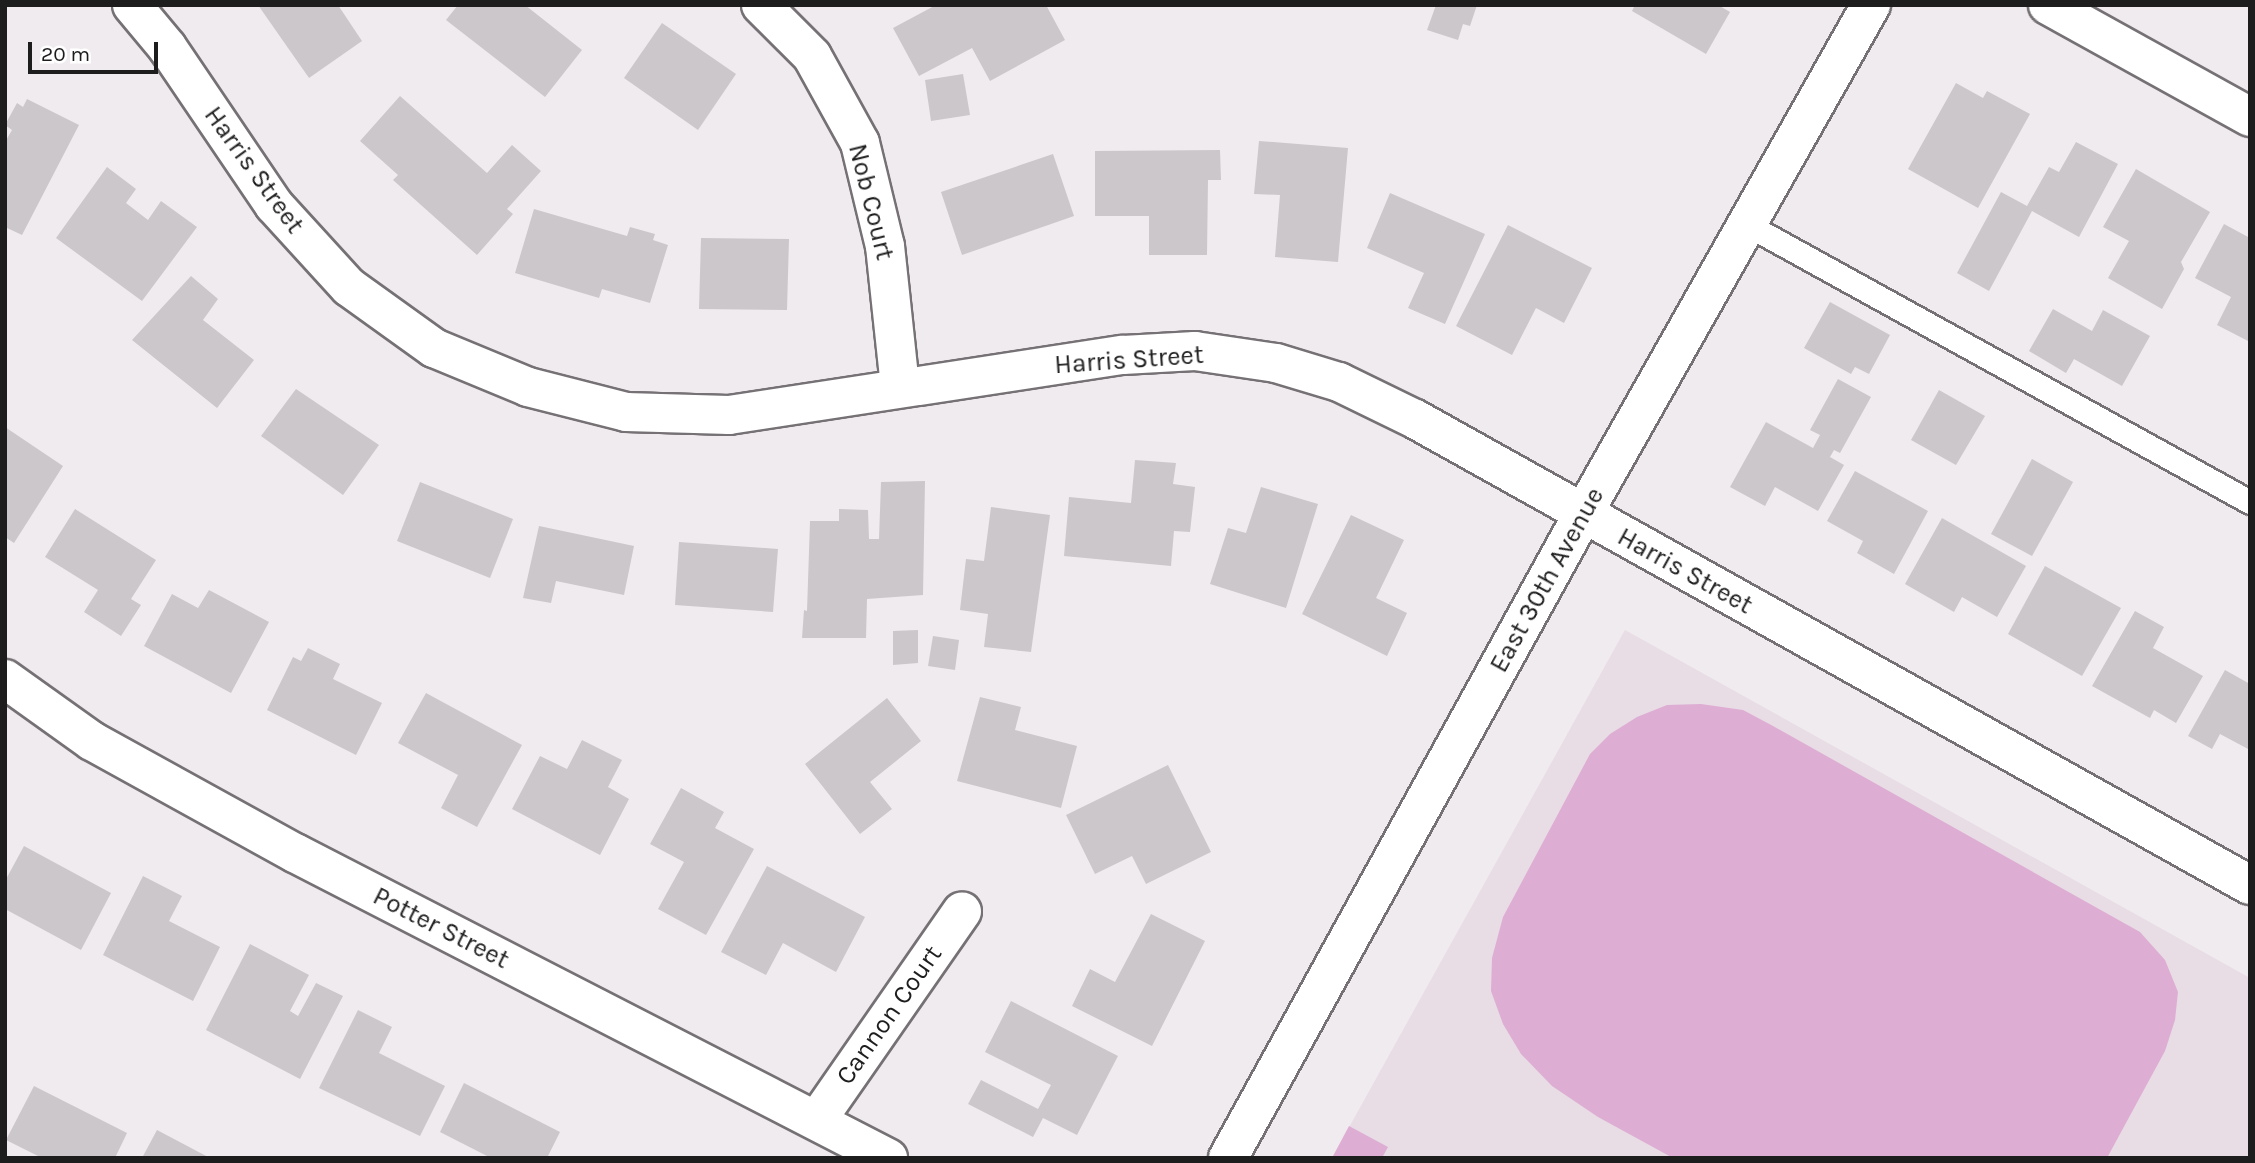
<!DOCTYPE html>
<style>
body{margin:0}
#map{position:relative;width:2255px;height:1163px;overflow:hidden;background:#f0ebef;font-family:Karla,sans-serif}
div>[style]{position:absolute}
.built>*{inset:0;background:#e8dce5}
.green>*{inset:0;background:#deadd3}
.building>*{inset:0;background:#ccc7cb}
.roads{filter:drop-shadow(2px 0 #757174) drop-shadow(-2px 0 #757174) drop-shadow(0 2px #757174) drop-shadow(0 -2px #757174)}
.service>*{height:23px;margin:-11.5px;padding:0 11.5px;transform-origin:11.5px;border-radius:11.5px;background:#fff}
.minor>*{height:38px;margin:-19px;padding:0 19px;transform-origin:19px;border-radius:19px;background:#fff}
.primary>*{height:38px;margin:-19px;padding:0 19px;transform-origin:19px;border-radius:19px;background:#fff}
span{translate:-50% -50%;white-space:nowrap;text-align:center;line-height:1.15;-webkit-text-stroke:5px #fff;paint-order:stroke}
.street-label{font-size:26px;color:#1e1d1e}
.frame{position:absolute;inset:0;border:7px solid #1e1d1e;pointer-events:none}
.scale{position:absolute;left:28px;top:42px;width:130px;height:32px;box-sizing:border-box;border:4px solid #1e1d1e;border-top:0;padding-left:9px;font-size:21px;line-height:24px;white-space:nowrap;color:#1e1d1e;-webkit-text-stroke:5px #fff;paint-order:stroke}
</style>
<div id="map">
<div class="built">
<i style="clip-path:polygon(1625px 630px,2250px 978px,2250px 1158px,1332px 1158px)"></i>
</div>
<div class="green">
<i style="clip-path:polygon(1701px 704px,1743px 710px,1773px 726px,2140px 932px,2165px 960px,2178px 992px,2175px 1020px,2165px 1051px,2107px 1158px,1673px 1158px,1598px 1117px,1552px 1086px,1521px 1054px,1503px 1024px,1491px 991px,1492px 958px,1503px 917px,1590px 754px,1610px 734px,1637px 717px,1667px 705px)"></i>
<i style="clip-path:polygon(1349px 1126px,1388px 1147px,1382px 1158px,1332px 1158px)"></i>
</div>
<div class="building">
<i style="clip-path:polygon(258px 5px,338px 5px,362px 41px,309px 78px)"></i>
<i style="clip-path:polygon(458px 5px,525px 5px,582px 50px,545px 97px,446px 20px)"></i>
<i style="clip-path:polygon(936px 5px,1046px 5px,1065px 40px,990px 81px,972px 48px,919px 76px,893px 28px)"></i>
<i style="clip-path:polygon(1436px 5px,1477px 5px,1470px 26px,1463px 24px,1458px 40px,1427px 30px)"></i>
<i style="clip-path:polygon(1635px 5px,1718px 5px,1730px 12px,1706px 54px,1632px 11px)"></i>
<i style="clip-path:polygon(662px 23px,736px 74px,698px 130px,624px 78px)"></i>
<i style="clip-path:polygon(963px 74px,970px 115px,931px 121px,925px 80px)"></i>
<i style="clip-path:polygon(1956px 83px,1983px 98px,1987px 91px,2030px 114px,1978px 208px,1908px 169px)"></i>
<i style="clip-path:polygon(400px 96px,487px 173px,512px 145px,541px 171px,507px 209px,513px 214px,477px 255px,393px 180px,398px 175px,360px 141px)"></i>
<i style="clip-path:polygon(27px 99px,79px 125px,22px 235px,5px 227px,5px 142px,12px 130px,5px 125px,17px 103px,23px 107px)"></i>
<i style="clip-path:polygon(1259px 141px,1348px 148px,1338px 262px,1275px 257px,1280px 195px,1254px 194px)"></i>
<i style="clip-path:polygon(2076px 142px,2118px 164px,2079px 237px,2032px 211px,1989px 291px,1957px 273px,2001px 192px,2027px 206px,2049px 167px,2059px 172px)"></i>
<i style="clip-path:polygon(1220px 150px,1221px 180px,1208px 180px,1207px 255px,1149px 255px,1149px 216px,1095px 216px,1095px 151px)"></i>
<i style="clip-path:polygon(1053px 154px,1074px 216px,962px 255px,941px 192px)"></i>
<i style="clip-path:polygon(107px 167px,136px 189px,126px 203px,148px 220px,161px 201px,197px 227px,142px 301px,56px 238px)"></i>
<i style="clip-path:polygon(2136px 169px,2210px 212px,2181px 262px,2184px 269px,2162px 309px,2108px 278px,2129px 241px,2103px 227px)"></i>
<i style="clip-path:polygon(1390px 193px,1485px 234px,1445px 324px,1408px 308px,1424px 273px,1367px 248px)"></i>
<i style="clip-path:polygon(534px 209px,627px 236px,630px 227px,655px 234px,653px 240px,668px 245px,650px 303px,602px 289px,599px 298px,515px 273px)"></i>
<i style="clip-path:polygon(2224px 224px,2250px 238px,2250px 342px,2217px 325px,2231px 297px,2195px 278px)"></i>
<i style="clip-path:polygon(1508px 225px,1592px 268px,1564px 323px,1536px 308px,1512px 355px,1456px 326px)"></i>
<i style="clip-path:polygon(701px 238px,789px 239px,787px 310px,699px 309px)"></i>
<i style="clip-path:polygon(191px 276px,218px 299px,203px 320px,254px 360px,217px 408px,132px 340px)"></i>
<i style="clip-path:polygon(1830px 302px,1890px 335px,1869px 374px,1855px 367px,1851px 374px,1804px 348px)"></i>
<i style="clip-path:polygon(2053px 309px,2092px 331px,2103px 310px,2150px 336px,2122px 386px,2074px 359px,2066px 373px,2029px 351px)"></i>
<i style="clip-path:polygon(1838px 379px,1871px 397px,1840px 453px,1834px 450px,1830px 457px,1844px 465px,1818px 511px,1775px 487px,1765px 506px,1730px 487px,1766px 422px,1813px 448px,1820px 435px,1810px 430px)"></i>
<i style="clip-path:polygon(296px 389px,379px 445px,343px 495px,261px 436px)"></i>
<i style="clip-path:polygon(1939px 390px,1985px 416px,1956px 465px,1911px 440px)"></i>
<i style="clip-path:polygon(5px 427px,63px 466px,14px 543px,5px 537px)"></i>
<i style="clip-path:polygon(2032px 459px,2073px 482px,2032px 556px,1991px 534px)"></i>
<i style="clip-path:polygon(1135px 460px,1176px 463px,1173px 484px,1195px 487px,1190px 532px,1174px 531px,1171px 566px,1064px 556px,1069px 497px,1131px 503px)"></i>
<i style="clip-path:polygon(1855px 471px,1928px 511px,1894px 574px,1857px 553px,1863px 541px,1827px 521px)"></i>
<i style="clip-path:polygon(925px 481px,923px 595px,867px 599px,866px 638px,802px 638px,804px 610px,807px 611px,810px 521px,839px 521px,839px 509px,868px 510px,869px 539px,879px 539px,881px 482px)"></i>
<i style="clip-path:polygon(420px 482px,513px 519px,490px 578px,397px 541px)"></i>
<i style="clip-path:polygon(1261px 487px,1318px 504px,1286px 608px,1210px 584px,1228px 528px,1246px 533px)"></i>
<i style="clip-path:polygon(991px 507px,1050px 515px,1031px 652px,984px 647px,988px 614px,960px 610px,966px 559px,984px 561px)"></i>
<i style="clip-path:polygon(75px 509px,156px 560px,131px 599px,141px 605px,121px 636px,84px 612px,98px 590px,45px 557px)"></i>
<i style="clip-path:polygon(1351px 515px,1404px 540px,1376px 598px,1407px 613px,1387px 656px,1302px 614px)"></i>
<i style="clip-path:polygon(1942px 518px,2026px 566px,1997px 617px,1962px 597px,1954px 612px,1905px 584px)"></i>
<i style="clip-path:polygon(539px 526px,634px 546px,624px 595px,556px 581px,551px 603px,523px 598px)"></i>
<i style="clip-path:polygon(679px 542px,778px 549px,773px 612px,675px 605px)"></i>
<i style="clip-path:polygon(2045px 566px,2121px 608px,2082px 676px,2008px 634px)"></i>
<i style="clip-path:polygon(209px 590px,269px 622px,231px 693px,144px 646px,172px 594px,198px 608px)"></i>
<i style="clip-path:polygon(2135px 611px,2164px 627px,2153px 648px,2203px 676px,2176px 723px,2154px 710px,2150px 718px,2092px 686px)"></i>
<i style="clip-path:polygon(918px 630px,918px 663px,893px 665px,893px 631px)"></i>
<i style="clip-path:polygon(933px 636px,959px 640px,955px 670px,928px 666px)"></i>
<i style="clip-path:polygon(308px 648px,340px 664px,333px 679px,382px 703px,356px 755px,267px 710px,293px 657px,301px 661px)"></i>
<i style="clip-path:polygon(2225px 670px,2250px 684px,2250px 750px,2220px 734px,2212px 749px,2188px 736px)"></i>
<i style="clip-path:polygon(426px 693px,522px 745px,477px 827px,441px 808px,458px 775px,398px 743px)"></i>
<i style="clip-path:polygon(980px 697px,1021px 707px,1015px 730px,1077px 746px,1061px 808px,957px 781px)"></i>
<i style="clip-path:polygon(887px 698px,921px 741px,870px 782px,892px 809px,860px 834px,805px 764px)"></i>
<i style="clip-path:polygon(582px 740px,622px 760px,608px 787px,629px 799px,600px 855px,512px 809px,540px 756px,567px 769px)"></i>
<i style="clip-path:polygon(1168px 765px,1211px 852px,1146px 884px,1132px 856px,1095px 874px,1066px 815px)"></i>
<i style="clip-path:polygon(681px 788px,724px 812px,715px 828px,754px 849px,706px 935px,658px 909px,684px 862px,650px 844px)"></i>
<i style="clip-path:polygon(24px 846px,111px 893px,81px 950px,5px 909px,5px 881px)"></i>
<i style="clip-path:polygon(767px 866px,865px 917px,836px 972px,783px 943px,766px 975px,721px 952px)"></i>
<i style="clip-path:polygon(143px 876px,182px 896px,169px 921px,220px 947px,193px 1001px,103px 955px)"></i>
<i style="clip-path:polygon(1151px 914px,1205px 941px,1152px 1046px,1072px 1006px,1090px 969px,1115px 982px)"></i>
<i style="clip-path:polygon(250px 944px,309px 975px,290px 1011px,298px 1016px,316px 983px,343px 996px,300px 1079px,206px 1030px)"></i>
<i style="clip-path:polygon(1011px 1001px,1118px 1056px,1077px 1135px,1043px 1118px,1033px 1137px,968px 1104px,981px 1080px,1038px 1109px,1051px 1085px,985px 1052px)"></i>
<i style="clip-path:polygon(358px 1010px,392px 1027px,379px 1053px,445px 1086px,420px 1136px,319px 1088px)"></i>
<i style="clip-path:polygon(464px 1083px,560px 1132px,547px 1158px,491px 1158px,440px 1132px)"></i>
<i style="clip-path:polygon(34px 1086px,127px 1133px,115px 1158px,42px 1158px,6px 1140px)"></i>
<i style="clip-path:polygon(157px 1130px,210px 1158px,142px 1158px)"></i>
</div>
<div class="roads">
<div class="service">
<i style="left:1748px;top:225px;width:573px;rotate:28.89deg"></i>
</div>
<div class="minor">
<i style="left:132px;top:5px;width:55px;rotate:50.2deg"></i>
<i style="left:167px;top:47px;width:191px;rotate:55.9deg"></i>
<i style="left:274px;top:205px;width:111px;rotate:47.6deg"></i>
<i style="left:349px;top:287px;width:105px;rotate:35.7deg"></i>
<i style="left:434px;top:348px;width:102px;rotate:22.5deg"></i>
<i style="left:528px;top:387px;width:101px;rotate:14.3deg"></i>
<i style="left:626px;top:412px;width:103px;rotate:1.7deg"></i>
<i style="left:729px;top:415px;width:399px;rotate:-8.7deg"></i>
<i style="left:1123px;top:355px;width:72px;rotate:-3.2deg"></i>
<i style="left:1195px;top:351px;width:82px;rotate:8.4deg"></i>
<i style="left:1276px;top:363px;width:66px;rotate:16.8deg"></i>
<i style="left:1339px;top:382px;width:85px;rotate:26deg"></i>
<i style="left:1415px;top:419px;width:956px;rotate:29.17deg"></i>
<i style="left:761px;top:5px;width:72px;rotate:45deg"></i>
<i style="left:812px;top:56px;width:99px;rotate:61.1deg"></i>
<i style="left:860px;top:143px;width:106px;rotate:76.4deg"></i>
<i style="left:885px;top:246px;width:142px;rotate:83.9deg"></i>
<i style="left:2048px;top:5px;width:231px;rotate:29deg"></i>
<i style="left:5px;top:679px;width:107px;rotate:35.5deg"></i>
<i style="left:92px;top:741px;width:232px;rotate:28.9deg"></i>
<i style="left:295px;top:853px;width:667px;rotate:27.22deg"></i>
<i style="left:817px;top:1120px;width:254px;rotate:-55.2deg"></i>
</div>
<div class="primary">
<i style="left:1228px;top:1158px;width:735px;rotate:-61.13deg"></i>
<i style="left:1583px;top:514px;width:585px;rotate:-60.5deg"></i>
</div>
</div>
<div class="street-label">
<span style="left:254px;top:170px;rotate:54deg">Harris Street</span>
<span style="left:871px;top:202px;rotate:76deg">Nob Court</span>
<span style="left:1129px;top:360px;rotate:-4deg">Harris Street</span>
<span style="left:1685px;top:571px;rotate:29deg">Harris Street</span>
<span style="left:1547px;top:580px;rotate:-61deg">East 30th Avenue</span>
<span style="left:441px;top:928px;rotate:27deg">Potter Street</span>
<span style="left:889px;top:1015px;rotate:-55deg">Cannon Court</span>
</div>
<div class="frame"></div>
<div class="scale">20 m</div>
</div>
